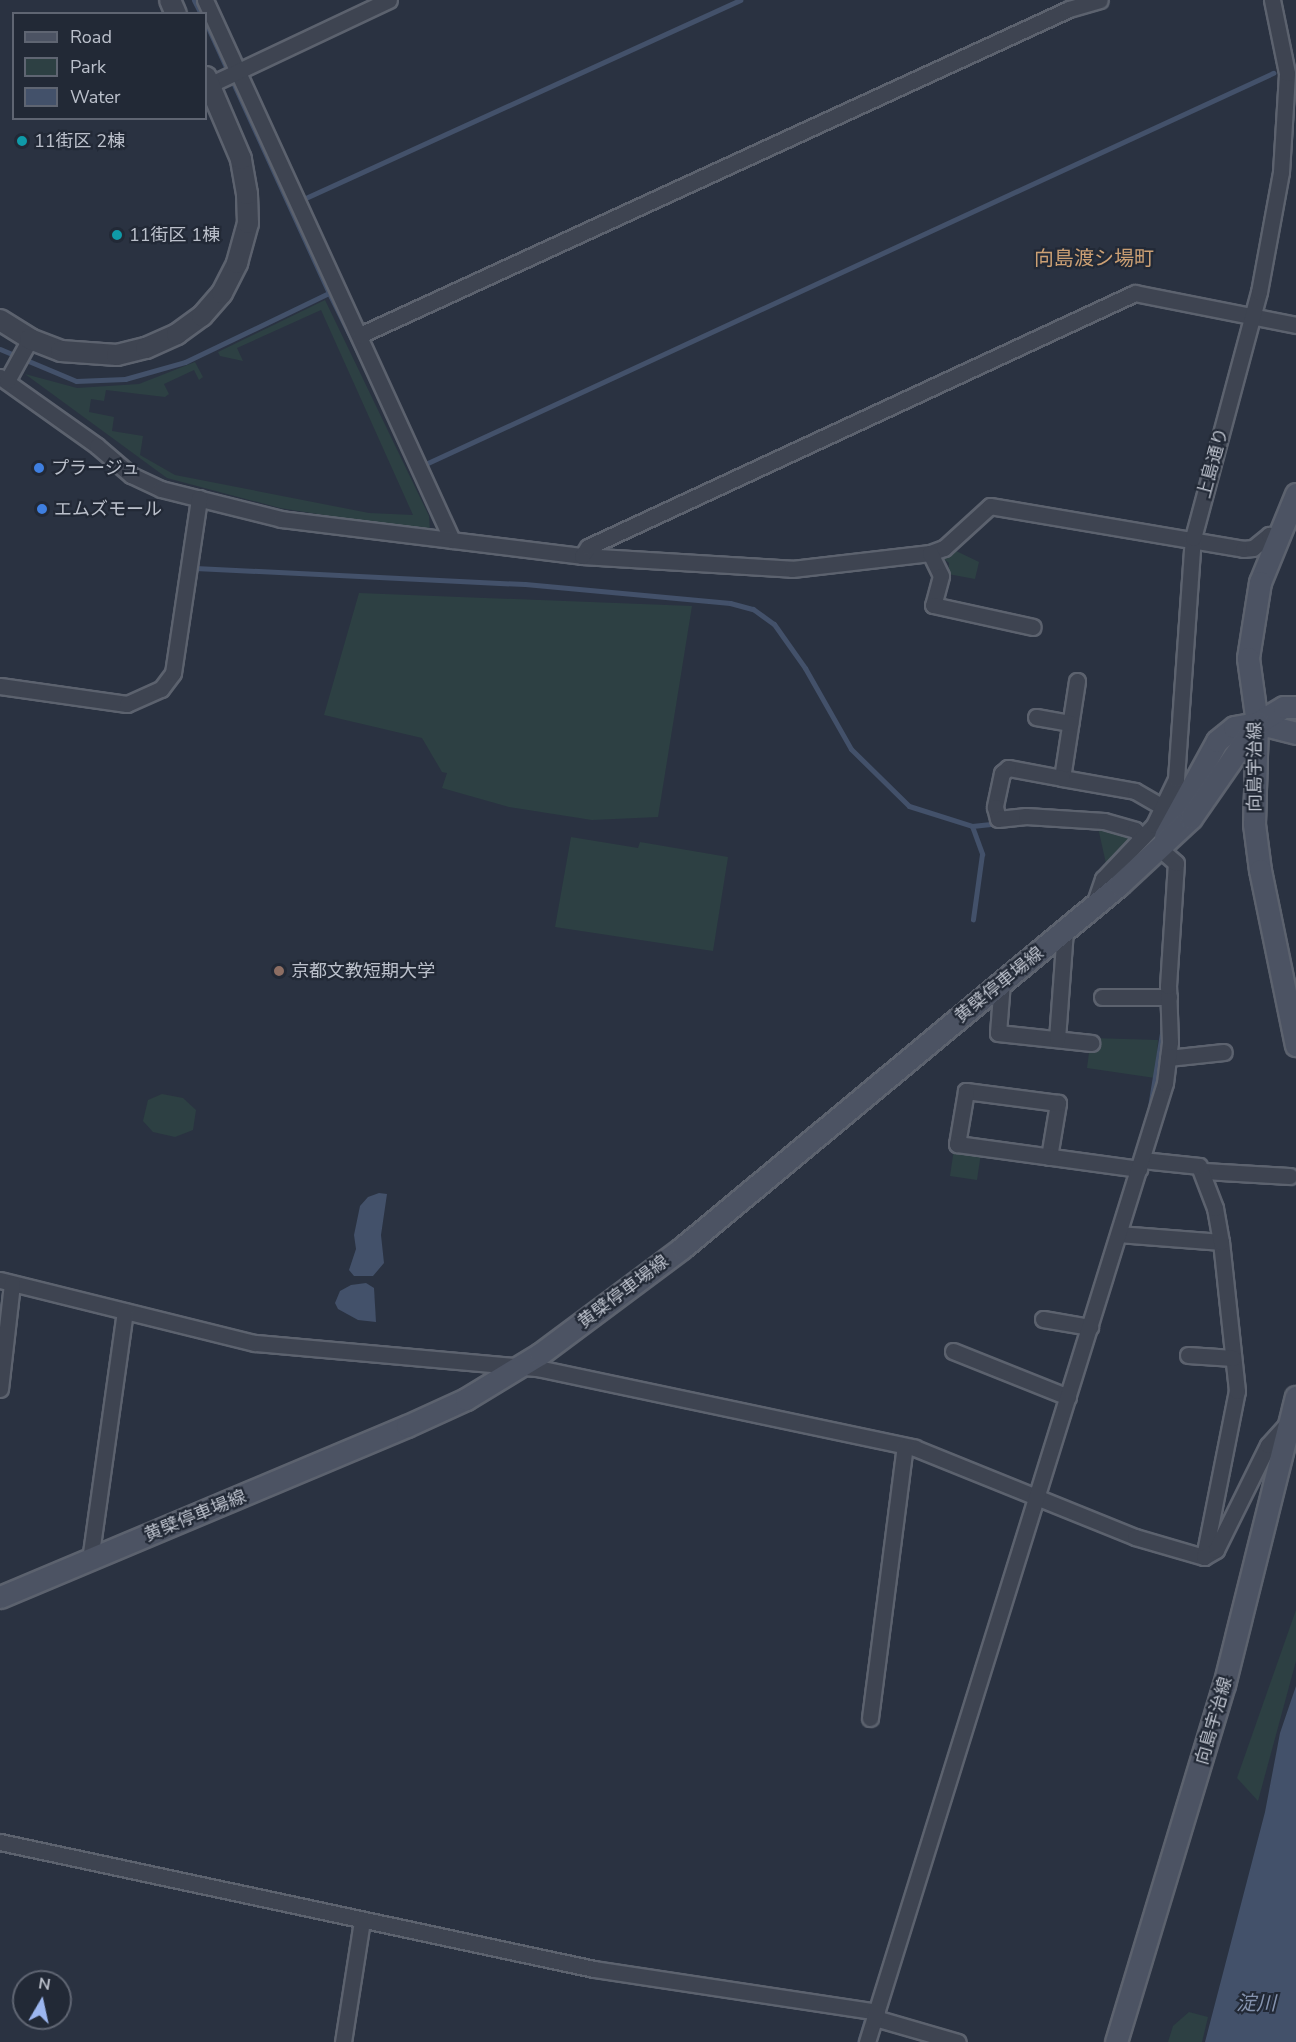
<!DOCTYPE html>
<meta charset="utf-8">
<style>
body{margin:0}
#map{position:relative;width:1296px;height:2042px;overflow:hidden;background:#2a3241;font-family:"Nunito Sans","Noto Sans JP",sans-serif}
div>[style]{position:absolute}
.green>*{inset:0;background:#2d4043}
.water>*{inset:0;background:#43516a}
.stream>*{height:5px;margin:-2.5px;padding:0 2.5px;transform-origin:2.5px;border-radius:2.5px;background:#43516a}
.roads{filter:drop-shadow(2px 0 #5c626e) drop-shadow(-2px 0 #5c626e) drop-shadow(0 2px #5c626e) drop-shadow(0 -2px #5c626e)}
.minor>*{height:15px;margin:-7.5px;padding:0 7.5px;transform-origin:7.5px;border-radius:7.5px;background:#3e4451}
.tertiary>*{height:20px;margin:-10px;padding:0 10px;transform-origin:10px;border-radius:10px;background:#3e4451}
.secondary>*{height:21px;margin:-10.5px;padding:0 10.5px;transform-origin:10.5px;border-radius:10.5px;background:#4c5363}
.dots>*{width:16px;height:16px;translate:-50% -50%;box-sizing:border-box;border:3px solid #222936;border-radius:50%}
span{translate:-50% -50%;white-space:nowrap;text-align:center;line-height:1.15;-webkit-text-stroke:4.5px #222936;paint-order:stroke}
.poi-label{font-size:18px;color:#bbc0cb}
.left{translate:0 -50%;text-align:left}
.street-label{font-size:18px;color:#bbc0cb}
.neighbourhood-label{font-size:20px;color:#cca074}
.water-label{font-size:20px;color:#8694af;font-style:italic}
.legend{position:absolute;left:12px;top:12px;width:195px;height:108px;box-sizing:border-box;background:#222936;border:2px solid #5f6572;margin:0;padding:8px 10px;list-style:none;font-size:18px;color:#bbc0cb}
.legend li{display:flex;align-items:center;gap:12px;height:30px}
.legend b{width:30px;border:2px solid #5f6572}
.north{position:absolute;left:12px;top:1970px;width:60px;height:60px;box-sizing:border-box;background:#222936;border:2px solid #5f6572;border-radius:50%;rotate:9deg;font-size:16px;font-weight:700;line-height:24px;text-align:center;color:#bbc0cb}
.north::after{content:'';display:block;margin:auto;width:21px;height:27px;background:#9cb6ef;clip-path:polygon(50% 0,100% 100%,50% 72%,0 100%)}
</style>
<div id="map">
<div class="green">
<i style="clip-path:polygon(325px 300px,429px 516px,430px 532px,280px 508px,167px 478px,25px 374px,77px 388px,139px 384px,195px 362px,203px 377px,199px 380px,194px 370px,164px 384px,169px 394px,165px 397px,106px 390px,104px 401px,91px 399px,89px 412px,114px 417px,112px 431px,143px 436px,140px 455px,175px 475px,369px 513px,413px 515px,321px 310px,237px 348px,243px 361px,220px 356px,218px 352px)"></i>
<i style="clip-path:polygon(954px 550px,979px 562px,975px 579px,948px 574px,949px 563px,944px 559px)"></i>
<i style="clip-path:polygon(359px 593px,692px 606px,658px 817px,592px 820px,509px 807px,442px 788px,447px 773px,442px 772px,422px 738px,324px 715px)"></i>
<i style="clip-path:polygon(1097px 823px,1136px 837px,1107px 868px)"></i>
<i style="clip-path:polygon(571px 837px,638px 848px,640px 842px,728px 857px,713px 951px,555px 927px)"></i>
<i style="clip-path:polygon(1091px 1038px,1158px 1040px,1155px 1078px,1087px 1068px)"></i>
<i style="clip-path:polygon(162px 1094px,183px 1098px,196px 1110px,193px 1130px,175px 1137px,153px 1132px,143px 1121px,148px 1100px)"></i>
<i style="clip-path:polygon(954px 1149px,981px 1153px,977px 1180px,950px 1176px)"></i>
<i style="clip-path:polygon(1296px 1610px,1296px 1661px,1258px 1801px,1237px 1778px)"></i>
<i style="clip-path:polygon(1189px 2012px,1208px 2017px,1202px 2042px,1168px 2042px,1173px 2026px)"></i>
</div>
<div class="water">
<i style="clip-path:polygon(379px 1193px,387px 1194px,381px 1235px,384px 1263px,373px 1276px,354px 1276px,349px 1270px,356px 1249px,354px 1235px,360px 1206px,368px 1197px)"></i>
<i style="clip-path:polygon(366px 1283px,374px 1288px,376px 1322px,358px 1320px,338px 1309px,335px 1303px,340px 1291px,351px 1285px)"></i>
<i style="clip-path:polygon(1296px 1686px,1296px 2042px,1205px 2042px,1265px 1812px,1280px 1733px)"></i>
</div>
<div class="stream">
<i style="left:194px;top:0;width:16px;rotate:63deg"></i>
<i style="left:299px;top:201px;width:485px;rotate:-24.5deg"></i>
<i style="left:329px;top:293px;width:66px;rotate:63.8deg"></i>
<i style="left:0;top:349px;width:82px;rotate:22.8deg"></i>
<i style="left:76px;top:381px;width:49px;rotate:-2.3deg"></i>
<i style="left:125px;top:379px;width:62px;rotate:-15.8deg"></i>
<i style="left:185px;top:362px;width:160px;rotate:-25.6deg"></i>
<i style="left:329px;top:293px;width:297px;rotate:-114.5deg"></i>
<i style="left:419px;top:467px;width:941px;rotate:-24.77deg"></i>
<i style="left:195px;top:568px;width:330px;rotate:2.8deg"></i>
<i style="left:525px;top:584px;width:206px;rotate:5.3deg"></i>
<i style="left:730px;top:603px;width:24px;rotate:15deg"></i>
<i style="left:753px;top:609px;width:26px;rotate:36deg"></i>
<i style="left:774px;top:624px;width:54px;rotate:54.8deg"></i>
<i style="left:805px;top:668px;width:93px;rotate:60.4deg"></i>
<i style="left:851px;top:749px;width:81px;rotate:44.5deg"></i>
<i style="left:909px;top:806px;width:66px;rotate:17.6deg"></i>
<i style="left:972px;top:826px;width:30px;rotate:70deg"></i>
<i style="left:982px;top:854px;width:66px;rotate:97.9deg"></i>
<i style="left:972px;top:826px;width:19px;rotate:-6deg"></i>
<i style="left:1150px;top:1107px;width:81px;rotate:-80.8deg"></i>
<i style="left:859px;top:2042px;width:31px;rotate:-73deg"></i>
</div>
<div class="roads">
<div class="minor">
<i style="left:205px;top:0;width:594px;rotate:65.42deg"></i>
<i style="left:209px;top:85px;width:199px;rotate:-25.3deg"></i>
<i style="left:360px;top:335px;width:780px;rotate:-24.69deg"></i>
<i style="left:1069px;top:9px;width:32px;rotate:-16deg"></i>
<i style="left:0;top:377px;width:119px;rotate:35.4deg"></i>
<i style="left:97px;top:446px;width:45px;rotate:40.5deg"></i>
<i style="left:131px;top:475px;width:33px;rotate:25deg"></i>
<i style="left:161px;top:489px;width:124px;rotate:14deg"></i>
<i style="left:281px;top:519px;width:303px;rotate:7deg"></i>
<i style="left:582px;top:556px;width:210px;rotate:3.5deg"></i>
<i style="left:792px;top:569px;width:139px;rotate:-6.6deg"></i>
<i style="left:930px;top:553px;width:15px;rotate:-20deg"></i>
<i style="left:944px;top:548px;width:62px;rotate:-42.4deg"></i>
<i style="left:990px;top:506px;width:257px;rotate:9.6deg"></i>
<i style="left:1243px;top:549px;width:10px;rotate:-6deg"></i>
<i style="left:1253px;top:548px;width:21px;rotate:-39deg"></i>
<i style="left:1269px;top:535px;width:10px;rotate:24deg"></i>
<i style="left:7px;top:381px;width:48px;rotate:-61.3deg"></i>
<i style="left:930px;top:553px;width:25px;rotate:64deg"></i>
<i style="left:941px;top:576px;width:30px;rotate:105deg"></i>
<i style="left:933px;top:605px;width:102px;rotate:12.4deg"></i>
<i style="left:582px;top:556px;width:11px;rotate:-56deg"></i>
<i style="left:588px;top:547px;width:603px;rotate:-24.91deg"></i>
<i style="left:1135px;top:293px;width:164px;rotate:11.2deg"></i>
<i style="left:1077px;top:681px;width:98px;rotate:98.8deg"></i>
<i style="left:1062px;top:778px;width:74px;rotate:10.1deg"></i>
<i style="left:1135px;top:791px;width:32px;rotate:30deg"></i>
<i style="left:0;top:686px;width:128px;rotate:8.1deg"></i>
<i style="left:127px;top:704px;width:37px;rotate:-24deg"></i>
<i style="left:161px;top:689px;width:20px;rotate:-53deg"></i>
<i style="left:173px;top:673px;width:177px;rotate:-81.5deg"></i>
<i style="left:1036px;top:717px;width:35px;rotate:10deg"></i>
<i style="left:1062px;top:778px;width:55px;rotate:-169.5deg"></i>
<i style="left:1008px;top:768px;width:8px;rotate:140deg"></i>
<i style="left:1002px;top:773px;width:35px;rotate:102deg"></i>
<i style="left:995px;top:807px;width:12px;rotate:76deg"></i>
<i style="left:998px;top:819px;width:28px;rotate:-6deg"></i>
<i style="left:1026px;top:816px;width:78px;rotate:3.7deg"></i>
<i style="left:1104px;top:821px;width:32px;rotate:16deg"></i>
<i style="left:1135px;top:830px;width:10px;rotate:45deg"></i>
<i style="left:1094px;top:905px;width:28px;rotate:-71deg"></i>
<i style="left:1103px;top:879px;width:74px;rotate:-46.6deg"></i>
<i style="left:1154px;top:825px;width:51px;rotate:-64.4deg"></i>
<i style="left:1176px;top:779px;width:242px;rotate:-86deg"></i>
<i style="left:1193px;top:538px;width:255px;rotate:-75deg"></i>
<i style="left:1259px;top:292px;width:122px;rotate:-79.6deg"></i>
<i style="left:1281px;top:172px;width:99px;rotate:-86.5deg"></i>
<i style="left:1287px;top:73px;width:75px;rotate:-101.6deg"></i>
<i style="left:1002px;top:982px;width:51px;rotate:94.5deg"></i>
<i style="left:998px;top:1033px;width:94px;rotate:6.1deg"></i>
<i style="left:1102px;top:997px;width:67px"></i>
<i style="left:1057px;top:1039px;width:108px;rotate:-85.8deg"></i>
<i style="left:1168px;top:1058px;width:56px;rotate:-6.1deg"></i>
<i style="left:1049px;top:1157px;width:55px;rotate:-80.5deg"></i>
<i style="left:1058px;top:1103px;width:93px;rotate:-172.6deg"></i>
<i style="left:966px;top:1091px;width:54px;rotate:99.6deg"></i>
<i style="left:957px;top:1144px;width:184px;rotate:7.8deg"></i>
<i style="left:1203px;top:1171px;width:87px;rotate:3.3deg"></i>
<i style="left:1119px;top:1234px;width:102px;rotate:4.5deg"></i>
<i style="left:0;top:1280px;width:263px;rotate:13.9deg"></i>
<i style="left:255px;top:1343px;width:283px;rotate:5.1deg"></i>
<i style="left:537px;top:1368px;width:386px;rotate:11.9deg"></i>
<i style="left:915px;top:1448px;width:237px;rotate:22deg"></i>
<i style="left:1135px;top:1537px;width:72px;rotate:16.2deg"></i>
<i style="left:1204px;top:1557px;width:169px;rotate:-78.8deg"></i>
<i style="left:1237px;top:1391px;width:150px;rotate:-96.1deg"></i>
<i style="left:1221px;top:1242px;width:35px;rotate:-100deg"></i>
<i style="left:1215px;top:1208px;width:45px;rotate:-110.9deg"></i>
<i style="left:1199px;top:1166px;width:57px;rotate:-174deg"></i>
<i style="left:1043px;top:1319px;width:48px;rotate:9.7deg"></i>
<i style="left:953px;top:1351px;width:124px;rotate:21.8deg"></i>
<i style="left:1188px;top:1355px;width:45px;rotate:3.8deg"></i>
<i style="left:0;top:1389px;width:106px;rotate:-83.5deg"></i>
<i style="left:1204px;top:1557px;width:14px;rotate:-30deg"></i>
<i style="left:1216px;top:1550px;width:117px;rotate:-63.7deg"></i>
<i style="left:1268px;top:1445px;width:30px;rotate:-48deg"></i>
<i style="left:90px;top:1560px;width:251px;rotate:-82deg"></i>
<i style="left:870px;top:1718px;width:274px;rotate:-82.7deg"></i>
<i style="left:0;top:1842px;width:607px;rotate:12.07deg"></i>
<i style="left:594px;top:1969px;width:286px;rotate:8.6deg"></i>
<i style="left:875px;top:2018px;width:86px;rotate:16.1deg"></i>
<i style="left:343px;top:2042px;width:122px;rotate:-81.1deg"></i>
<i style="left:867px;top:2042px;width:1004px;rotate:-72.74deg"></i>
<i style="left:1165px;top:1083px;width:41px;rotate:-83deg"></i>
<i style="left:1170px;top:1042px;width:56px;rotate:-92deg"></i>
<i style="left:1168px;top:986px;width:123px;rotate:-86.3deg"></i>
<i style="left:1176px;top:863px;width:23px;rotate:-139deg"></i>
</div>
<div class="tertiary">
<i style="left:170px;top:0;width:15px;rotate:67deg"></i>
<i style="left:0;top:320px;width:36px;rotate:32deg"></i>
<i style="left:30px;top:339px;width:33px;rotate:21deg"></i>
<i style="left:61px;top:351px;width:56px;rotate:4.1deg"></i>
<i style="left:117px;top:355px;width:30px;rotate:-14deg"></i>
<i style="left:146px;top:348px;width:34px;rotate:-24deg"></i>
<i style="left:177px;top:334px;width:31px;rotate:-36deg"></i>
<i style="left:202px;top:316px;width:30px;rotate:-49deg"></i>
<i style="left:222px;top:293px;width:34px;rotate:-63deg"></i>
<i style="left:237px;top:263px;width:41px;rotate:-74.6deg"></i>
<i style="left:248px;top:223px;width:29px;rotate:-92deg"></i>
<i style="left:247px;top:194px;width:36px;rotate:-100deg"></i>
<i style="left:241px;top:159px;width:89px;rotate:-113.1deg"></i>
</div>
<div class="secondary">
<i style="left:1296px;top:494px;width:95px;rotate:112.2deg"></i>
<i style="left:1260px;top:582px;width:77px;rotate:99deg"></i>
<i style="left:1248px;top:658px;width:66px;rotate:82.1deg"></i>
<i style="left:1257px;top:723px;width:101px;rotate:91.7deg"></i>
<i style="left:1254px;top:824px;width:46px;rotate:82.6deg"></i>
<i style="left:1260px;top:870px;width:179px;rotate:78.4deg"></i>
<i style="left:1257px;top:723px;width:40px;rotate:14.4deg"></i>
<i style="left:1165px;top:836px;width:108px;rotate:-61.3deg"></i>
<i style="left:1217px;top:741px;width:22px;rotate:-39deg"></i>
<i style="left:1234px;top:727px;width:23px;rotate:-10deg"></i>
<i style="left:1257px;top:723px;width:31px;rotate:-31deg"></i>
<i style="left:1284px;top:707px;width:12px"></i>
<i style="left:0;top:1597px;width:441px;rotate:-22.8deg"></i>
<i style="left:407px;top:1426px;width:65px;rotate:-24.6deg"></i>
<i style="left:466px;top:1399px;width:87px;rotate:-31.3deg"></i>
<i style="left:540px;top:1354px;width:177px;rotate:-36.7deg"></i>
<i style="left:682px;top:1248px;width:568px;rotate:-39.72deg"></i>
<i style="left:1119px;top:885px;width:98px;rotate:-42.9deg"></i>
<i style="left:1191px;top:818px;width:116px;rotate:-55.2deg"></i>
<i style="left:1116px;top:2042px;width:373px;rotate:-73.2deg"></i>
<i style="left:1224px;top:1685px;width:297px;rotate:-76deg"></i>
</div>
</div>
<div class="dots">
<i style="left:22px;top:141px;background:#0f9aa8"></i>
<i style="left:117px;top:235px;background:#0f9aa8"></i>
<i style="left:39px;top:468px;background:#3f7fe0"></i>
<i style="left:42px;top:509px;background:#3f7fe0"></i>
<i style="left:279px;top:971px;background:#8d6e63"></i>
</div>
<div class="poi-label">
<span class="left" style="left:34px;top:141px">11街区 2棟</span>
<span class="left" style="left:129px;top:235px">11街区 1棟</span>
<span class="left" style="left:51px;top:468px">プラージュ</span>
<span class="left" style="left:54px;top:509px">エムズモール</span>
<span class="left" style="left:291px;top:971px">京都文教短期大学</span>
</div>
<div class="street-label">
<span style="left:1213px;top:463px;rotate:-75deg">上島通り</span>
<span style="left:1255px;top:767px;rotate:-90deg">向島宇治線</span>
<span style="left:999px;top:985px;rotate:-39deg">黄檗停車場線</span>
<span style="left:623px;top:1292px;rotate:-37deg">黄檗停車場線</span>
<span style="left:195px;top:1516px;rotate:-22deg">黄檗停車場線</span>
<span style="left:1214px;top:1721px;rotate:-74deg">向島宇治線</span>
</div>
<div class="neighbourhood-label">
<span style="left:1094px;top:258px">向島渡シ場町</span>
</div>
<div class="water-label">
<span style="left:1256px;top:2003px">淀川</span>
</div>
<ul class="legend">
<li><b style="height:8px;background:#4c5363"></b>Road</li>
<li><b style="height:16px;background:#2d4043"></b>Park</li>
<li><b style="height:16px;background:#43516a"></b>Water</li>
</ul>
<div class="north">N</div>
</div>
